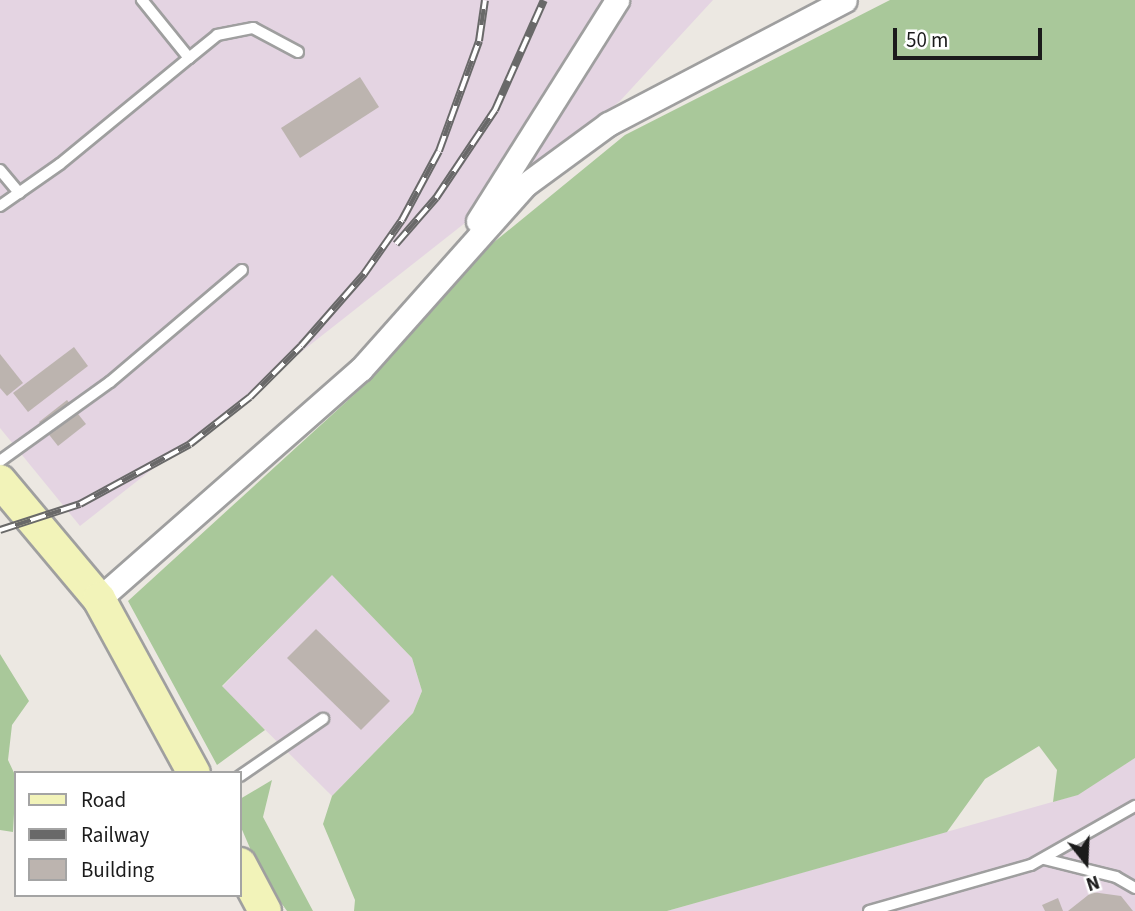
<!DOCTYPE html>
<style>
body{margin:0}
#map{position:relative;width:1135px;height:911px;overflow:hidden;background:#ece8e2;font-family:"Source Sans 3",sans-serif}
div>[style]{position:absolute}
.industrial>*{inset:0;background:#e4d4e2}
.forest>*{inset:0;background:#a9c89a}
.building>*{inset:0;background:#bcb4af}
.roads{filter:drop-shadow(2px 0 #9f9f9f) drop-shadow(-2px 0 #9f9f9f) drop-shadow(0 2px #9f9f9f) drop-shadow(0 -2px #9f9f9f)}
.lane>*{height:10px;margin:-5px;padding:0 5px;transform-origin:5px;border-radius:5px;background:#fff}
.street>*{height:23px;margin:-11.5px;padding:0 11.5px;transform-origin:11.5px;border-radius:11.5px;background:#fff}
.secondary>*{height:32px;margin:-16px;padding:0 16px;transform-origin:16px;border-radius:16px;background:#f2f3b9}
.rail>*{height:8px;margin-top:-4px;transform-origin:0;background:repeating-linear-gradient(90deg,#fff 0 16px,#696969 0 32px);box-sizing:border-box;border-block:2px solid #696969}
span{translate:-50% -50%;white-space:nowrap;text-align:center;line-height:1.15;-webkit-text-stroke:6px #fff;paint-order:stroke}
.legend{position:absolute;left:14px;top:771px;width:228px;height:126px;box-sizing:border-box;background:#fff;border:2px solid #a4a4a4;margin:0;padding:9px 12px;list-style:none;font-size:21px;color:#1b1b1b}
.legend li{display:flex;align-items:center;gap:14px;height:35px}
.legend b{width:35px;border:2px solid #a4a4a4}
.north{position:absolute;left:1051px;top:827px;width:70px;height:70px;-webkit-text-stroke:5px #fff;paint-order:stroke;rotate:162deg;font-size:19px;font-weight:700;line-height:28px;text-align:center;color:#1b1b1b}
.north::after{content:'';display:block;margin:auto;width:24px;height:32px;background:#1b1b1b;clip-path:polygon(50% 0,100% 100%,50% 72%,0 100%)}
.scale{position:absolute;left:893px;top:28px;width:149px;height:32px;box-sizing:border-box;border:4px solid #1b1b1b;border-top:0;padding-left:9px;font-size:21px;line-height:24px;white-space:nowrap;color:#1b1b1b;-webkit-text-stroke:5px #fff;paint-order:stroke}
</style>
<div id="map">
<div class="industrial">
<i style="clip-path:polygon(0 0,713px 0,620px 101px,80px 526px,0 428px)"></i>
<i style="clip-path:polygon(332px 574px,412px 658px,422px 691px,413px 713px,332px 796px,222px 687px)"></i>
<i style="clip-path:polygon(1135px 758px,1135px 911px,667px 911px,1077px 795px)"></i>
</div>
<div class="forest">
<i style="clip-path:polygon(890px 0,1135px 0,1135px 758px,1078px 795px,1053px 802px,1057px 770px,1039px 746px,985px 779px,947px 832px,667px 911px,354px 911px,355px 900px,323px 824px,332px 796px,413px 713px,422px 691px,412px 658px,332px 575px,222px 686px,265px 730px,217px 765px,128px 601px,369px 381px,488px 247px,625px 135px)"></i>
<i style="clip-path:polygon(0 654px,29px 701px,12px 725px,8px 760px,16px 777px,13px 832px,0 830px)"></i>
<i style="clip-path:polygon(272px 780px,263px 817px,313px 911px,287px 911px,262px 876px,240px 825px,240px 799px)"></i>
</div>
<div class="building">
<i style="clip-path:polygon(360px 77px,379px 107px,300px 158px,281px 128px)"></i>
<i style="clip-path:polygon(74px 347px,88px 366px,28px 412px,13px 393px)"></i>
<i style="clip-path:polygon(0 354px,23px 383px,7px 396px,0 388px)"></i>
<i style="clip-path:polygon(67px 400px,86px 424px,58px 446px,39px 422px)"></i>
<i style="clip-path:polygon(316px 629px,390px 701px,361px 730px,287px 658px)"></i>
<i style="clip-path:polygon(1092px 892px,1121px 896px,1133px 911px,1068px 911px)"></i>
<i style="clip-path:polygon(1058px 898px,1063px 911px,1045px 911px,1042px 905px)"></i>
</div>
<div class="roads">
<div class="lane">
<i style="left:189px;top:58px;width:36px;rotate:-39deg"></i>
<i style="left:217px;top:35px;width:37px;rotate:-11deg"></i>
<i style="left:253px;top:28px;width:51px;rotate:28.1deg"></i>
<i style="left:0;top:170px;width:30px;rotate:50deg"></i>
<i style="left:0;top:206px;width:73px;rotate:-35deg"></i>
<i style="left:60px;top:164px;width:167px;rotate:-39.4deg"></i>
<i style="left:189px;top:58px;width:75px;rotate:-129deg"></i>
<i style="left:0;top:461px;width:135px;rotate:-35.7deg"></i>
<i style="left:110px;top:382px;width:173px;rotate:-40.3deg"></i>
<i style="left:240px;top:776px;width:101px;rotate:-34.5deg"></i>
<i style="left:1044px;top:859px;width:74px;rotate:14deg"></i>
<i style="left:1116px;top:877px;width:22px;rotate:30deg"></i>
<i style="left:869px;top:911px;width:168px;rotate:-15.9deg"></i>
<i style="left:1031px;top:865px;width:120px;rotate:-29.6deg"></i>
</div>
<div class="street">
<i style="left:478px;top:221px;width:261px;rotate:-57.8deg"></i>
<i style="left:99px;top:599px;width:349px;rotate:-41.3deg"></i>
<i style="left:361px;top:369px;width:246px;rotate:-48.3deg"></i>
<i style="left:525px;top:185px;width:103px;rotate:-36.3deg"></i>
<i style="left:608px;top:124px;width:267px;rotate:-27.6deg"></i>
</div>
<div class="secondary">
<i style="left:0;top:481px;width:154px;rotate:50deg"></i>
<i style="left:99px;top:599px;width:198px;rotate:61.4deg"></i>
<i style="left:240px;top:864px;width:53px;rotate:62deg"></i>
</div>
</div>
<div class="rail">
<i style="left:396px;top:244px;width:61px;rotate:-49deg"></i>
<i style="left:436px;top:198px;width:106px;rotate:-56.2deg"></i>
<i style="left:495px;top:110px;width:120px;rotate:-66deg"></i>
<i style="left:0;top:530px;width:84px;rotate:-18deg"></i>
<i style="left:80px;top:504px;width:125px;rotate:-28.6deg"></i>
<i style="left:190px;top:444px;width:76px;rotate:-38.1deg"></i>
<i style="left:250px;top:397px;width:72px;rotate:-45deg"></i>
<i style="left:301px;top:346px;width:96px;rotate:-48.8deg"></i>
<i style="left:364px;top:274px;width:66px;rotate:-54.9deg"></i>
<i style="left:402px;top:220px;width:78px;rotate:-61.8deg"></i>
<i style="left:439px;top:151px;width:117px;rotate:-70deg"></i>
<i style="left:479px;top:41px;width:41px;rotate:-81.7deg"></i>
</div>
<ul class="legend">
<li><b style="height:9px;background:#f2f3b9"></b>Road</li>
<li><b style="height:9px;background:#696969"></b>Railway</li>
<li><b style="height:19px;background:#bcb4af"></b>Building</li>
</ul>
<div class="north">N</div>
<div class="scale">50 m</div>
</div>
